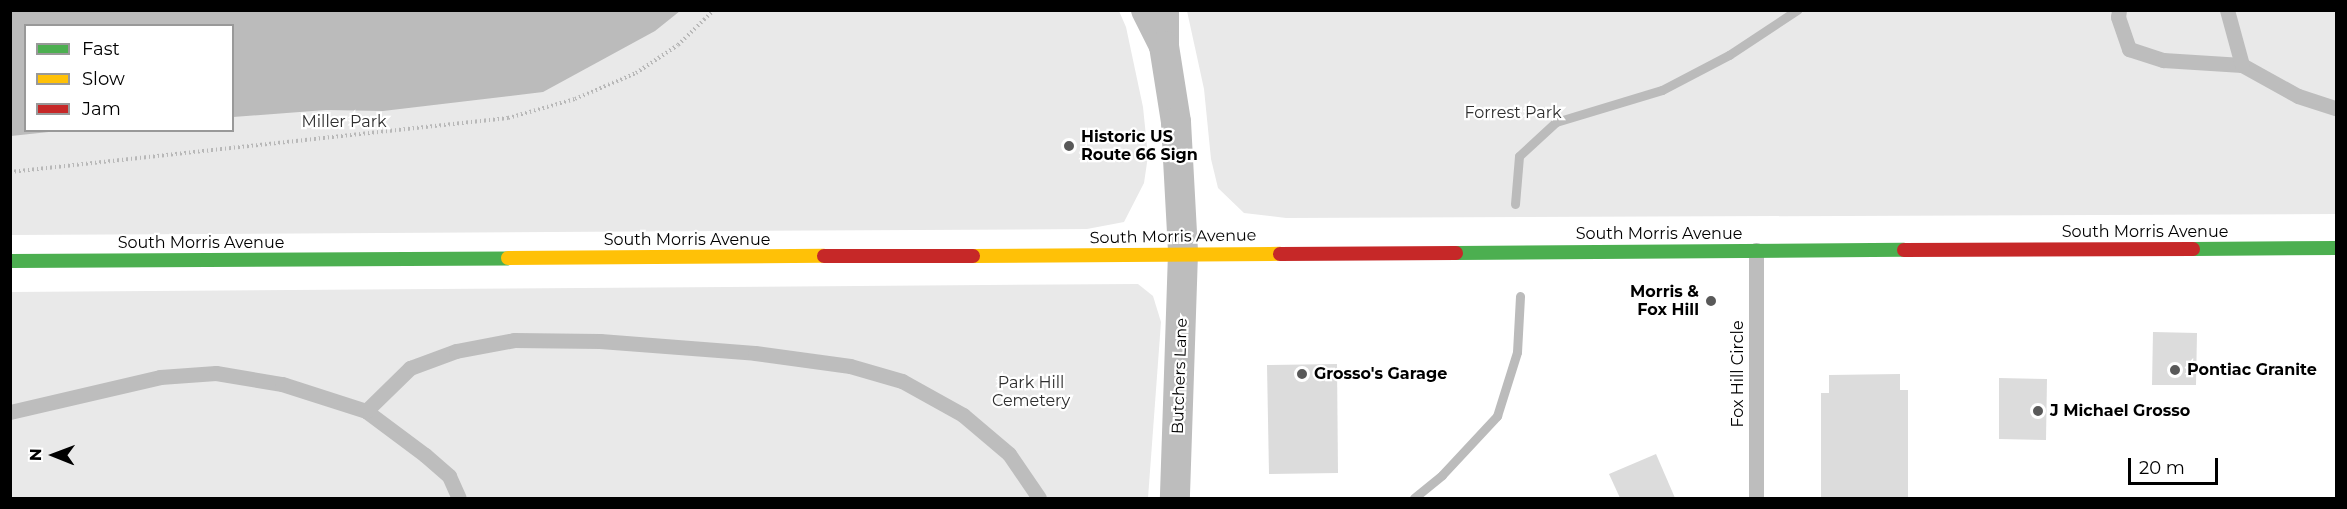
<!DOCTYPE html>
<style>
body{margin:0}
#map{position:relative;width:2347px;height:509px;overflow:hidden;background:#fff;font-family:Montserrat,sans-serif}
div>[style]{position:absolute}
.green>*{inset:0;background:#e9e9e9}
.water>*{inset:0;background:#bbb}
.stream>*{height:9px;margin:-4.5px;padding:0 4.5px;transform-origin:4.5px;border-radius:4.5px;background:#bbb}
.building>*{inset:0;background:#dcdcdc}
.path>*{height:4px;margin-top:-2px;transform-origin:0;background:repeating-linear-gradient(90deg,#b8b8b8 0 1.5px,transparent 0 4.5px)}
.lane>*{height:15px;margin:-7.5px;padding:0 7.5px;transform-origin:7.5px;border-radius:7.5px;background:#bdbdbd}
.street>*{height:30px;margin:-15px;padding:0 15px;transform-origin:15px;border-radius:15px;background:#bdbdbd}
.fast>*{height:14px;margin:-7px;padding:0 7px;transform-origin:7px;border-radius:7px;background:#4caf50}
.slow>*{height:14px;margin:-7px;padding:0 7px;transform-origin:7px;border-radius:7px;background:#ffc107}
.jam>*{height:14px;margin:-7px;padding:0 7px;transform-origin:7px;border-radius:7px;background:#c62828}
.dots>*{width:16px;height:16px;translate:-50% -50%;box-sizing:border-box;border:3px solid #fff;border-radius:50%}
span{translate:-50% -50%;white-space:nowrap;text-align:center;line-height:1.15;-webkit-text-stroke:4.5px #fff;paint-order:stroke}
.park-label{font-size:16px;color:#2e2e2e}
.poi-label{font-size:16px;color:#000;font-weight:700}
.left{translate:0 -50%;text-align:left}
.right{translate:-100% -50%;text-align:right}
.street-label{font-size:16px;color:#000}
.frame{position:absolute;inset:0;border:12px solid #000;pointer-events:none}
.legend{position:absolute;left:24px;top:24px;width:210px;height:108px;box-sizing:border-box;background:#fff;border:2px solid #999;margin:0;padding:8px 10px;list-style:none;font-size:18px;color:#000}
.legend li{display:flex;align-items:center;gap:12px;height:30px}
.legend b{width:30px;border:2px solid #999}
.north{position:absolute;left:24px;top:425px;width:60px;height:60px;-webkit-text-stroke:4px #fff;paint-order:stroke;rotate:271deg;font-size:16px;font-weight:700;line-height:24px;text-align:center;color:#000}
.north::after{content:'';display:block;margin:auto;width:21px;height:27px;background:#000;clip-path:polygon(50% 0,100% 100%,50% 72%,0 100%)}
.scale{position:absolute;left:2128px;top:458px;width:90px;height:27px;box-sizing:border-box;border:3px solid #000;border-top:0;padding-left:8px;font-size:18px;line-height:21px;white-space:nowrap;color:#000;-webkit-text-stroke:4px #fff;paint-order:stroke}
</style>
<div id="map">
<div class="green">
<i style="clip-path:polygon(evenodd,10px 11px,1119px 11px,1126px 27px,1143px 107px,1148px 156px,1144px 183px,1124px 222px,1087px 229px,11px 235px,10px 11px,26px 26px,232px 26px,232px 130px,26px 130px,26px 26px)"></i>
<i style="clip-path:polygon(1187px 11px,2336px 11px,2336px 214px,1286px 218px,1244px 213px,1218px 188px,1211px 159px,1204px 89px)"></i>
<i style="clip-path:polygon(1138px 284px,1153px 296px,1161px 322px,1148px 498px,11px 498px,10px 292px)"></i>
</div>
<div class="water">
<i style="clip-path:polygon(11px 10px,680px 10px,680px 11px,655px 31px,543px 92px,383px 111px,326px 110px,233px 117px,232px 26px,26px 26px,26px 130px,58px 131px,11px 136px)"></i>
</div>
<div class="stream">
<i style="left:1515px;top:204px;width:48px;rotate:-85.2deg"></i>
<i style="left:1519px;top:156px;width:50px;rotate:-42.6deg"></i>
<i style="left:1556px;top:122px;width:111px;rotate:-16.8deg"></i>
<i style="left:1662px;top:90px;width:76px;rotate:-27.6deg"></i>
<i style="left:1729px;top:55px;width:82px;rotate:-33.5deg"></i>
<i style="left:1414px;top:498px;width:36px;rotate:-39deg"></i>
<i style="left:1442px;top:475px;width:81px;rotate:-47deg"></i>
<i style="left:1497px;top:416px;width:67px;rotate:-72.6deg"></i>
<i style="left:1517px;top:352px;width:56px;rotate:-86.9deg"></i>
</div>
<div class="building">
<i style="clip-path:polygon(2153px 332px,2197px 333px,2196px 385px,2152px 385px)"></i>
<i style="clip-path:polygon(1337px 364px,1338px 473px,1269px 474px,1267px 365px)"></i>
<i style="clip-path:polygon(1900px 374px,1900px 390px,1908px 390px,1908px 498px,1821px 498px,1821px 393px,1829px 393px,1829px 375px)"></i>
<i style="clip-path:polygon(1999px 378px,2047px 379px,2046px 440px,1999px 439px)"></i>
<i style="clip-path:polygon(1656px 454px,1675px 498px,1620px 498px,1609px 474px)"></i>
</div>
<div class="path">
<i style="left:10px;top:172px;width:501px;rotate:-6.19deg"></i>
<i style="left:508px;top:118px;width:70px;rotate:-15.8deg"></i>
<i style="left:575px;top:99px;width:66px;rotate:-23.1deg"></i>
<i style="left:636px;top:73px;width:50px;rotate:-33.7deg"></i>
<i style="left:678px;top:45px;width:50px;rotate:-44.2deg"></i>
</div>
<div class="lane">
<i style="left:2119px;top:10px;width:7px;rotate:98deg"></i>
<i style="left:2118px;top:17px;width:34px;rotate:71deg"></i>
<i style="left:2129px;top:49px;width:36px;rotate:18deg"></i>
<i style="left:2163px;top:60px;width:79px;rotate:3.6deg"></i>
<i style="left:2242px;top:65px;width:64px;rotate:29deg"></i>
<i style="left:2298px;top:96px;width:40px;rotate:18deg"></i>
<i style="left:2227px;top:10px;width:57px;rotate:74.7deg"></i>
<i style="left:1756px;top:250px;width:248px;rotate:90deg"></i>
<i style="left:366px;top:411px;width:74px;rotate:36.7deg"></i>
<i style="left:425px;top:455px;width:32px;rotate:41deg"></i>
<i style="left:449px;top:476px;width:24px;rotate:66deg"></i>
<i style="left:10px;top:412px;width:154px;rotate:-13.1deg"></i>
<i style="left:160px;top:377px;width:56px;rotate:-4.1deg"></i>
<i style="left:216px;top:373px;width:67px;rotate:9.5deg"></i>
<i style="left:282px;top:384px;width:88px;rotate:17.8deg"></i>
<i style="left:366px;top:411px;width:62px;rotate:-44.3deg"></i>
<i style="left:410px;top:368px;width:49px;rotate:-20.3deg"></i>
<i style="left:456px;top:351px;width:59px;rotate:-10.7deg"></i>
<i style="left:514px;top:340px;width:86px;rotate:0.7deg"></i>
<i style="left:600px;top:341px;width:155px;rotate:4.4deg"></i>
<i style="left:755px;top:353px;width:96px;rotate:7.8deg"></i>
<i style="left:850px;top:366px;width:54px;rotate:16.1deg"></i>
<i style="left:902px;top:381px;width:70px;rotate:29.1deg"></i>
<i style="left:963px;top:415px;width:60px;rotate:40.3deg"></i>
<i style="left:1009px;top:454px;width:53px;rotate:55.7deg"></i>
</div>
<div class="street">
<i style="left:1146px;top:10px;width:40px;rotate:63.4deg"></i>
<i style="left:1164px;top:46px;width:36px;rotate:-90deg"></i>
<i style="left:1164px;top:46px;width:77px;rotate:81deg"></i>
<i style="left:1176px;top:122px;width:131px;rotate:86.9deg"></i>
<i style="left:1183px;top:253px;width:245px;rotate:91.9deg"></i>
</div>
<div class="fast">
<i style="left:2193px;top:249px;width:143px;rotate:-0.4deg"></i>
<i style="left:1456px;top:253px;width:448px;rotate:-0.4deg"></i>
<i style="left:10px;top:261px;width:498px;rotate:-0.3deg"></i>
</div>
<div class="slow">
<i style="left:973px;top:256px;width:307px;rotate:-0.4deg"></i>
<i style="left:508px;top:258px;width:316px;rotate:-0.4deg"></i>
</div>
<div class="jam">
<i style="left:1904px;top:250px;width:289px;rotate:-0.2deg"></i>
<i style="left:1280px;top:254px;width:176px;rotate:-0.3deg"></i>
<i style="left:824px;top:256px;width:149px"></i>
</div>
<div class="dots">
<i style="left:1069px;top:146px;background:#595959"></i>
<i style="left:1711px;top:301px;background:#595959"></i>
<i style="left:2175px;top:370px;background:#595959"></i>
<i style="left:1302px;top:374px;background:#595959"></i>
<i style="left:2038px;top:411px;background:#595959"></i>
</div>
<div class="park-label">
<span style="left:1513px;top:113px">Forrest Park</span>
<span style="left:344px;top:122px">Miller Park</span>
<span style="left:1031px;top:392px">Park Hill<br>Cemetery</span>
</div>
<div class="poi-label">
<span class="left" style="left:1081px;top:146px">Historic US<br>Route 66 Sign</span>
<span class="right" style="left:1699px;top:301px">Morris &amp;<br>Fox Hill</span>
<span class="left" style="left:2187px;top:370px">Pontiac Granite</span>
<span class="left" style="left:1314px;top:374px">Grosso's Garage</span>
<span class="left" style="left:2050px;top:411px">J Michael Grosso</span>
</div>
<div class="street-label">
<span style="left:2145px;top:232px">South Morris Avenue</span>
<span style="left:1659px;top:234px">South Morris Avenue</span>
<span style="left:1173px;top:237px;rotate:-1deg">South Morris Avenue</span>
<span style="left:687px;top:240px">South Morris Avenue</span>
<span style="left:201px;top:243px">South Morris Avenue</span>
<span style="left:1738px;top:374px;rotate:-90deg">Fox Hill Circle</span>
<span style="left:1180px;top:376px;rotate:-88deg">Butchers Lane</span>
</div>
<div class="frame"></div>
<ul class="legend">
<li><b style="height:8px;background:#4caf50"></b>Fast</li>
<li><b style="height:8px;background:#ffc107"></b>Slow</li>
<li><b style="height:8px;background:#c62828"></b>Jam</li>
</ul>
<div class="north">N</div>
<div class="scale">20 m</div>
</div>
